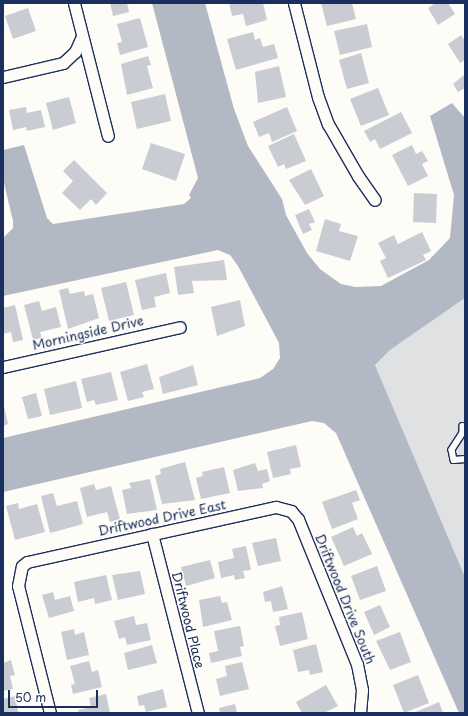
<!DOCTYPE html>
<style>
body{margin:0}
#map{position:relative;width:468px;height:716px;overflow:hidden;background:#fdfcf7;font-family:"Playpen Sans",sans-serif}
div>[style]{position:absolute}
.green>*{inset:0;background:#e0e1e3}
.water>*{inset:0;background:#b3b8c5}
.building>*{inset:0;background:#c9ccd3}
.roads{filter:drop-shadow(1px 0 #1b2f5e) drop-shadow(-1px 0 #1b2f5e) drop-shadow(0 1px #1b2f5e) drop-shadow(0 -1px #1b2f5e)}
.service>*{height:5.5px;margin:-2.75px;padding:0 2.75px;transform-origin:2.75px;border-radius:2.75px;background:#fdfcf7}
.minor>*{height:11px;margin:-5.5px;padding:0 5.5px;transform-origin:5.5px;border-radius:5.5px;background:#fdfcf7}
span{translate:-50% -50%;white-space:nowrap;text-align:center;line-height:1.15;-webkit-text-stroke:3px #fdfcf7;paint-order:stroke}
.street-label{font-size:13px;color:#1b2f5e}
.frame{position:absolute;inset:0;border:4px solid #1b2f5e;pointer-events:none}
.scale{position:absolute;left:8px;top:690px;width:90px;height:18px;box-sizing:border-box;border:2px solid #1b2f5e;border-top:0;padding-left:5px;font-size:12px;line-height:14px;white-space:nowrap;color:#1b2f5e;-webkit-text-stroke:3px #fdfcf7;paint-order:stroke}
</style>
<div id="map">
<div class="green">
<i style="clip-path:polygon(465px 298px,465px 577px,375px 365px,390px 350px)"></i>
</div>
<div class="water">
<i style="clip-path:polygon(152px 3px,205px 3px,234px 109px,248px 146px,282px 199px,286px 215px,307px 253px,320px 269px,341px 284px,355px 287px,381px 286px,429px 260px,450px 238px,454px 195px,430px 116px,452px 103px,465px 118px,465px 298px,390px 350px,375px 365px,465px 577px,465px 713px,459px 713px,336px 433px,324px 423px,312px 421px,3px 492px,3px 438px,260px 378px,273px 369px,280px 358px,279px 343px,238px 266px,230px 255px,218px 250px,3px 296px,3px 238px,13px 228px,13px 221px,3px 179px,3px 150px,24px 145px,47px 218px,53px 224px,184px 204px,191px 198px,189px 195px,198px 178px)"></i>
</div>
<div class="building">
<i style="clip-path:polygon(110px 3px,127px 3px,129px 12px,113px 16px)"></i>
<i style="clip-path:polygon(229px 3px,263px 3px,267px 20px,246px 26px,243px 14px,232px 16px)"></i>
<i style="clip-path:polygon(321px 3px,352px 3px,356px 19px,327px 26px)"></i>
<i style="clip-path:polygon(436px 3px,448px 3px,455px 14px,438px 25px,428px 8px)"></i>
<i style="clip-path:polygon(28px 8px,36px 31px,13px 39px,5px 16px)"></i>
<i style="clip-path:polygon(140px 18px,148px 47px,120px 55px,117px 43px,122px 42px,117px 24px)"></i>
<i style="clip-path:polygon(367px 24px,372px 47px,340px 55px,334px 31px)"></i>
<i style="clip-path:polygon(253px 32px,255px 40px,260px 38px,263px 47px,274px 44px,278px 58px,236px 70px,227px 39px)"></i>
<i style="clip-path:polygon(461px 35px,465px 41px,465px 60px,460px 63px,448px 44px)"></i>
<i style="clip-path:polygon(361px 53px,369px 83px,347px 89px,339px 60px)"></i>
<i style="clip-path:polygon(148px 56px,151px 65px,147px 66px,153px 88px,127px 95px,121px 64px)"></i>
<i style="clip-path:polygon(279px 66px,286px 97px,258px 103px,255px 72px)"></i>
<i style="clip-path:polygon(465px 74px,465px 88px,458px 92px,453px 84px)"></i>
<i style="clip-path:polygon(378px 88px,389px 115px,361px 126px,350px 99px)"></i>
<i style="clip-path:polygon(165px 94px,171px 121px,137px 129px,131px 102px)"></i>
<i style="clip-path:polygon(69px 97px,76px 123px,53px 130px,46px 103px)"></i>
<i style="clip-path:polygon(26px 107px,27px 113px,41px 110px,45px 127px,27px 131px,26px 127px,13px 130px,9px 110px)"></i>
<i style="clip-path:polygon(287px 107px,297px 131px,272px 142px,269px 133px,259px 137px,253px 122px)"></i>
<i style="clip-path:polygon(401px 112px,412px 133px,380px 149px,375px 139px,370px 142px,364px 131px)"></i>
<i style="clip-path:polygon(294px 134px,306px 161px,286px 169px,284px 164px,278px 167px,268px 146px)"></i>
<i style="clip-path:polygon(151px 143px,185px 154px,176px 181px,142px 169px)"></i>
<i style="clip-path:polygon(412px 145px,416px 154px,422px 151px,428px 161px,422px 164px,428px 176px,408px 186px,392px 155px)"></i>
<i style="clip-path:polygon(74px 160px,107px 193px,96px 205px,91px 199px,80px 210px,62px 193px,73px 181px,63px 171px)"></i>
<i style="clip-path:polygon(311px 169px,324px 196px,305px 205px,289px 180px)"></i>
<i style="clip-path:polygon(414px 193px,437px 194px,436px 223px,413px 222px)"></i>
<i style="clip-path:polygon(309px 209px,315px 222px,309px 224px,312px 230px,303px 234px,295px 215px)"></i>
<i style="clip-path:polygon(325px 219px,341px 224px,339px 231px,358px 236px,350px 261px,316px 251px)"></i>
<i style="clip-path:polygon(422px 232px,431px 251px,423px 255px,426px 260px,388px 278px,380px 261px,386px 258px,378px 243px,394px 235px,398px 244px)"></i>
<i style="clip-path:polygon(224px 260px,227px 280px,192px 281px,194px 293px,178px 295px,174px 267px)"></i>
<i style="clip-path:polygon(166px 273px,170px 293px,154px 297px,156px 307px,142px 310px,135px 280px)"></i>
<i style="clip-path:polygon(126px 282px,134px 315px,109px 321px,101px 288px)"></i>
<i style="clip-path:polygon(68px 288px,70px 294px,84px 291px,85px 296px,93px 294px,99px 318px,68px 329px,59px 290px)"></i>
<i style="clip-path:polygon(240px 300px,245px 326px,217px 336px,211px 307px)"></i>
<i style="clip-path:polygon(39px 301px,42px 311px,56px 307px,61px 327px,40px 332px,42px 338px,33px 340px,24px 305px)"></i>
<i style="clip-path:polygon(15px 305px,23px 340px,13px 342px,11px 332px,3px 334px,3px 308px)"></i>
<i style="clip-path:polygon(147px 364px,154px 389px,142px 392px,144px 397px,128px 401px,120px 372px)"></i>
<i style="clip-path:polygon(193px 365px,198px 385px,163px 394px,159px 377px)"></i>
<i style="clip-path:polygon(111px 372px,118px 400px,96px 405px,94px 400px,87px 402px,81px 379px)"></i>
<i style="clip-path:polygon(76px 381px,82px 408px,50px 415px,44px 389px)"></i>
<i style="clip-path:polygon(36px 393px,42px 416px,28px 419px,22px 397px)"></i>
<i style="clip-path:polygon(4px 406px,8px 424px,3px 426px,3px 407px)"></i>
<i style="clip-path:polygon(296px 445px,301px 467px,290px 469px,291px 474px,273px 478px,267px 452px)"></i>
<i style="clip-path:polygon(185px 462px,195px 500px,162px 504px,155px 476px,161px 474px,160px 469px)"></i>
<i style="clip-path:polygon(255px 463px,258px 471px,267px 469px,270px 481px,262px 484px,263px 488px,238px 491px,233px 470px)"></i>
<i style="clip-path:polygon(224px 467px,230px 493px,201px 499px,196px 478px,203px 476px,202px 472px)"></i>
<i style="clip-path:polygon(150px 479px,157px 510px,127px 514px,122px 490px,131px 488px,129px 483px)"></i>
<i style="clip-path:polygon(94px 484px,96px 490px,111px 486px,120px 519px,110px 522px,107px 512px,87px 517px,80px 488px)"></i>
<i style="clip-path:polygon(356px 490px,360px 500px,352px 503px,358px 519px,332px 529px,322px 502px)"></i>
<i style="clip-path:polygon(53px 493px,57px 506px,77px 501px,83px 524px,50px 533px,41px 496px)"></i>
<i style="clip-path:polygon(18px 503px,19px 509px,37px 504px,45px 532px,15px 540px,6px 506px)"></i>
<i style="clip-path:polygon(353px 527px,357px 536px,362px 533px,372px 554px,344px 566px,331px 537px)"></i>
<i style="clip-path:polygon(276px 538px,281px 561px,258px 566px,252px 543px)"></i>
<i style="clip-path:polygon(246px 546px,251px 570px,243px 571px,245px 578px,235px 580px,234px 575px,221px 578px,218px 562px,234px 558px,232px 549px)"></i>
<i style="clip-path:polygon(210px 560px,215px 578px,186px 586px,181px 567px)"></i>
<i style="clip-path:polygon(377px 566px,386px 591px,360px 600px,351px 576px)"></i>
<i style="clip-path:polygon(140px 571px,145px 594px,118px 600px,112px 575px)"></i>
<i style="clip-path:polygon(106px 575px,112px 600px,95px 604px,94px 598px,78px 602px,74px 582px)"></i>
<i style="clip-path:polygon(282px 586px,288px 609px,273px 612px,271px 601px,265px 602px,263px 592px)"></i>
<i style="clip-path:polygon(53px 592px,55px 600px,70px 596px,74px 611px,49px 618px,42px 595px)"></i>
<i style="clip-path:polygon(220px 596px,222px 603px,227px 602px,232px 620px,203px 627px,199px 600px)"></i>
<i style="clip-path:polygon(380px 605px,390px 627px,374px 635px,364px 612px)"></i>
<i style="clip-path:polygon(302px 612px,308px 639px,280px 646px,275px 626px,280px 625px,279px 617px)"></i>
<i style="clip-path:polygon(134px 616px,136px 625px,147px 623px,151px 640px,127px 645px,125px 637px,119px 639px,114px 621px)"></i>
<i style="clip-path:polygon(240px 626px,244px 646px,240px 647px,242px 656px,211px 663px,209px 653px,218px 651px,214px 631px)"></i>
<i style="clip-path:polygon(74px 629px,75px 635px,84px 632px,89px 655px,67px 660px,61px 632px)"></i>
<i style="clip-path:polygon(400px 632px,411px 662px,390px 670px,376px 641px)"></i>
<i style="clip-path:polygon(316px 644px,323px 672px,310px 675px,309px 670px,298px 672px,293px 650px)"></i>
<i style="clip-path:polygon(152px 645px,157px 663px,128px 670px,124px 653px)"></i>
<i style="clip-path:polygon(11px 660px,15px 675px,10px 676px,13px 689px,3px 691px,3px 663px)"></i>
<i style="clip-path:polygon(89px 661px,92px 672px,98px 670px,102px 687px,73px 694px,71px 685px,75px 684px,70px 666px)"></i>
<i style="clip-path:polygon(242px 662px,249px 689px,220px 696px,216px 679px,227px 676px,225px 666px)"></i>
<i style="clip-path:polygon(418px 675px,429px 703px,404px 713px,393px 685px)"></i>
<i style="clip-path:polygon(326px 685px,338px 706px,324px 713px,302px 713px,296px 702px)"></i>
<i style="clip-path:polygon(163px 689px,167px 707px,146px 712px,144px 705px,139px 706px,137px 696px)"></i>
<i style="clip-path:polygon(106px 694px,110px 713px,79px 713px,78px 710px,91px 707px,89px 698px)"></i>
<i style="clip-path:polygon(15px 696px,18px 711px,23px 713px,3px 713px,3px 699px)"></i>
<i style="clip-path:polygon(439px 702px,443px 713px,413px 713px)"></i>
<i style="clip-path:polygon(235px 704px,237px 713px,220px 713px,219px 708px)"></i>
</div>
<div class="roads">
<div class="service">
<i style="left:463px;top:426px;width:7px;rotate:90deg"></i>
<i style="left:463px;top:433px;width:20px;rotate:123deg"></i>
<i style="left:452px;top:450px;width:10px;rotate:79deg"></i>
<i style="left:454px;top:460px;width:11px;rotate:-5deg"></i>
</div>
<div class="minor">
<i style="left:74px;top:3px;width:137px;rotate:75.7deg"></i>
<i style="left:294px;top:3px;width:97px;rotate:75.7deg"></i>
<i style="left:318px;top:97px;width:29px;rotate:70deg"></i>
<i style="left:328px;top:124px;width:60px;rotate:60deg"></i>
<i style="left:358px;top:176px;width:29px;rotate:55deg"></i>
<i style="left:3px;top:77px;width:62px;rotate:-13.1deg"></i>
<i style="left:63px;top:63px;width:16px;rotate:-43deg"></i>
<i style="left:75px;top:52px;width:17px;rotate:-66deg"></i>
<i style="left:3px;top:367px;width:181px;rotate:-12.7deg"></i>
<i style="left:152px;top:534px;width:185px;rotate:75.6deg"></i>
<i style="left:50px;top:713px;width:131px;rotate:-104.1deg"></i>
<i style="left:18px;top:586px;width:20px;rotate:-79deg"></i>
<i style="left:22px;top:566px;width:6px;rotate:-39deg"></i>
<i style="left:27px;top:562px;width:255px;rotate:-12.5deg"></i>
<i style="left:276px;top:507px;width:16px;rotate:15deg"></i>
<i style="left:291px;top:511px;width:11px;rotate:49deg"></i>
<i style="left:298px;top:519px;width:157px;rotate:67.9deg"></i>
<i style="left:357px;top:664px;width:26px;rotate:79deg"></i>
<i style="left:362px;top:690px;width:23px;rotate:95deg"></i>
</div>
</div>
<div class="street-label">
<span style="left:88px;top:333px;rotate:-13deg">Morningside Drive</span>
<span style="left:162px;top:518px;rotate:-12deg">Driftwood Drive East</span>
<span style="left:345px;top:599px;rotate:68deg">Driftwood Drive South</span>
<span style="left:188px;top:620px;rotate:76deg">Driftwood Place</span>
</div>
<div class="frame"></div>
<div class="scale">50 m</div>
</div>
